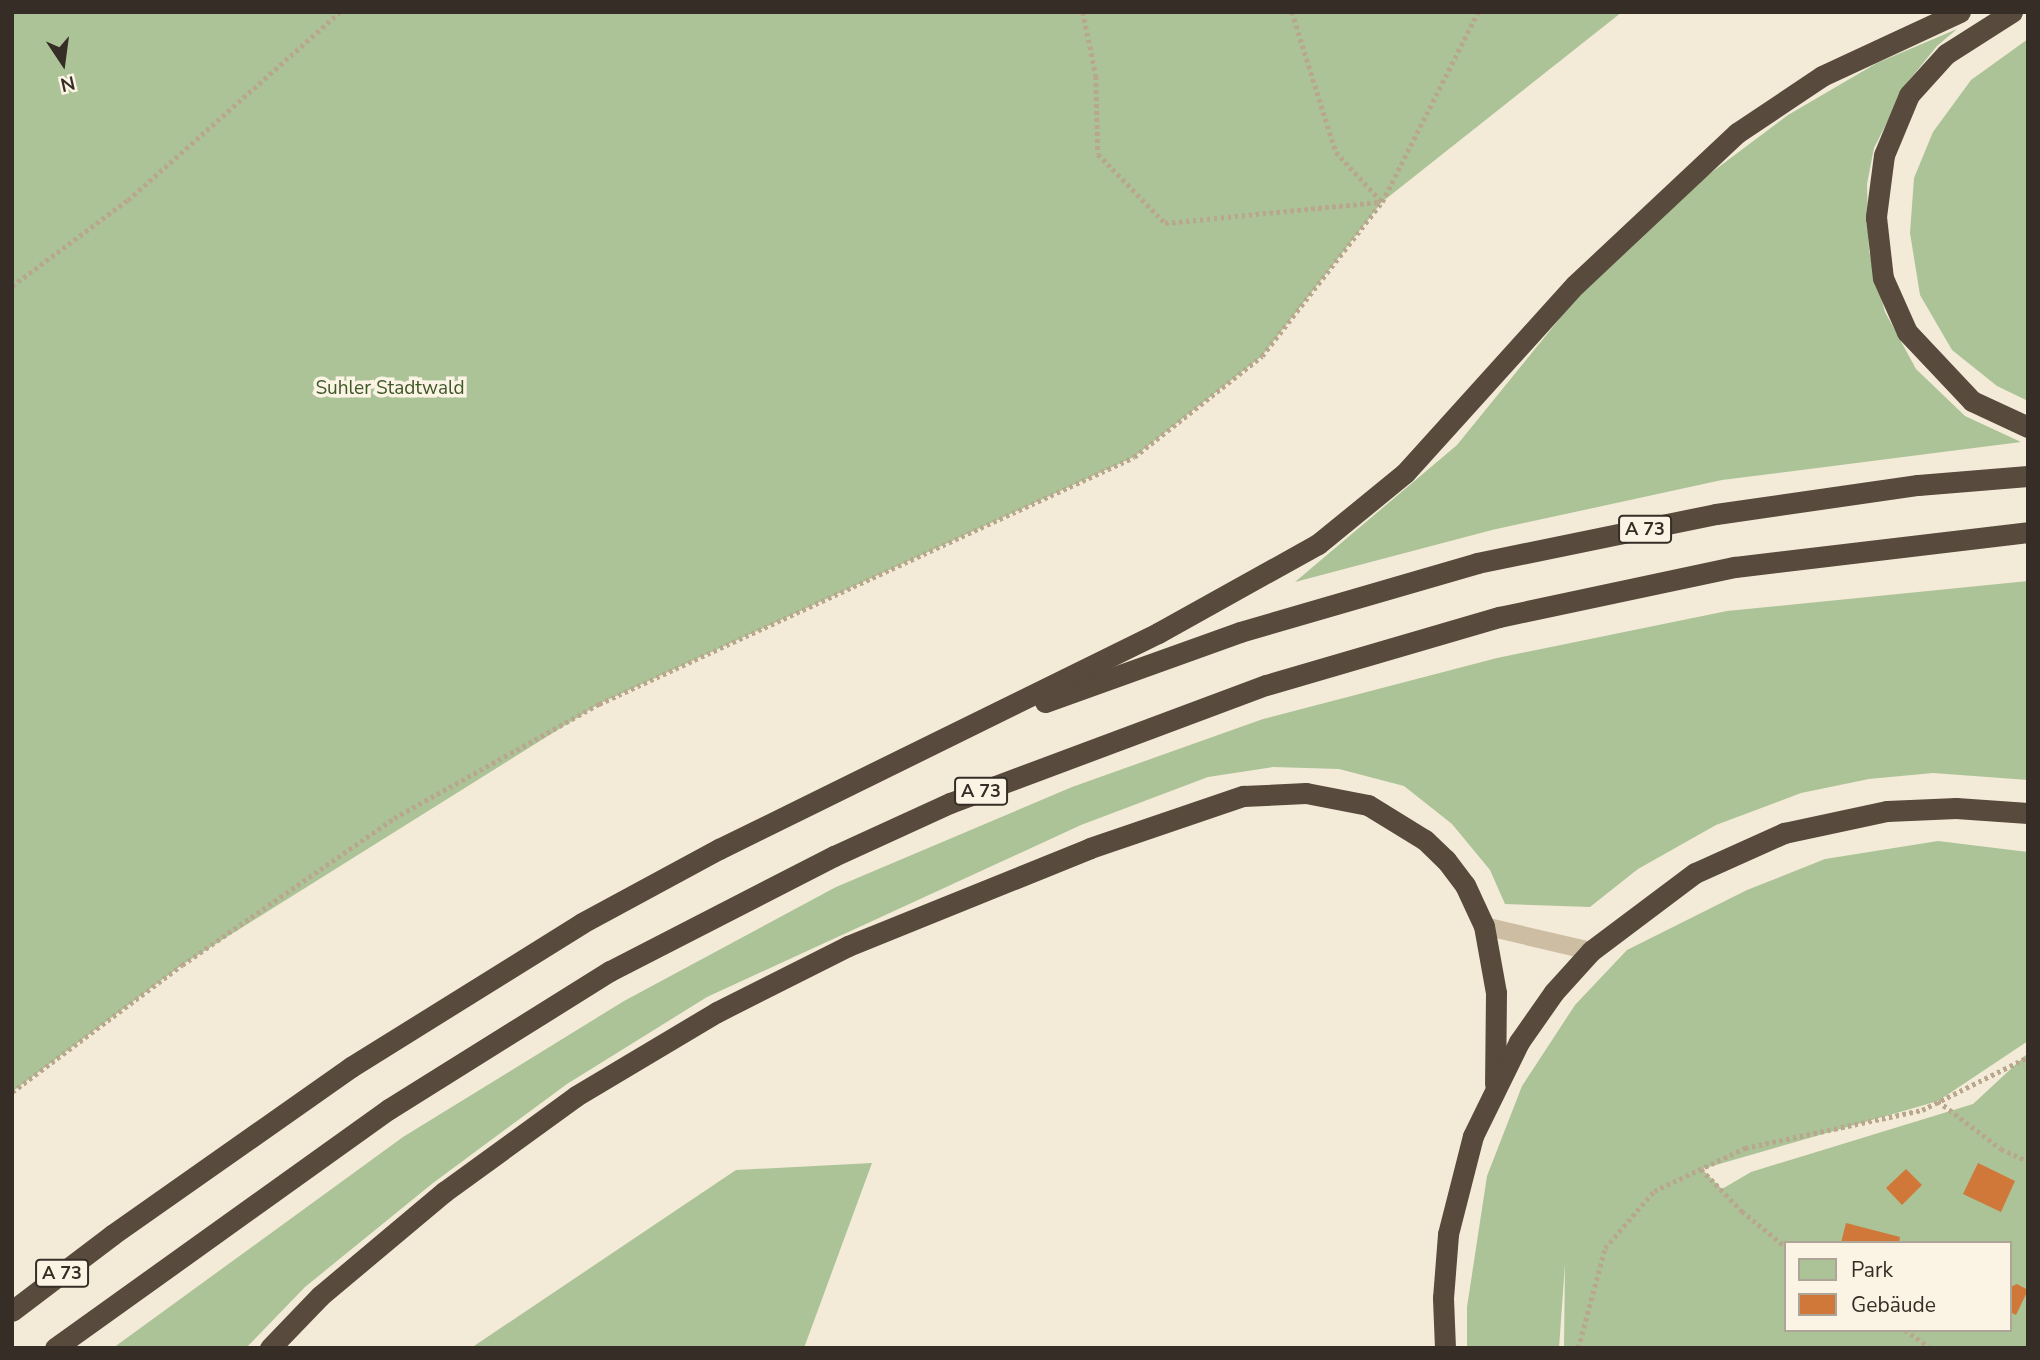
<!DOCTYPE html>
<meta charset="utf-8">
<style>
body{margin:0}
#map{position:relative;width:2040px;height:1360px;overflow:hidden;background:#f3ebd8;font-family:"Nunito Sans",sans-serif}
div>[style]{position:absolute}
.green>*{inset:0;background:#acc397}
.building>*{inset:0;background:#d07839}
.path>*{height:4.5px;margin-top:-2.25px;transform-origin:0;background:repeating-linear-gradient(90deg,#b8a78d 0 3.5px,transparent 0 7px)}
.lane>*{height:18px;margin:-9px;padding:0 9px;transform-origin:9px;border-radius:9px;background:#ccbda3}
.highway>*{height:21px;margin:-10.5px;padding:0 10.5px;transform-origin:10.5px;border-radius:10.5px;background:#584a3c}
span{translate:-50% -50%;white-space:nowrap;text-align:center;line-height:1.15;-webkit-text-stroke:7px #fbf4e4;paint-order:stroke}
.shield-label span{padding:2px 5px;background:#fbf4e4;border:2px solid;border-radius:5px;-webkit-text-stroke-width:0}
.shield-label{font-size:18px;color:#362e26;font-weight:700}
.park-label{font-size:19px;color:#3d5727}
.frame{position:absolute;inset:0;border:14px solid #362e26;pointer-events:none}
.legend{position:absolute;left:1784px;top:1241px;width:228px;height:91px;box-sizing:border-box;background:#fbf4e4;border:2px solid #aca598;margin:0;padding:9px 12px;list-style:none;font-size:21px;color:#362e26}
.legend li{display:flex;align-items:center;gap:14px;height:35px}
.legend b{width:35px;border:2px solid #aca598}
.north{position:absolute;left:28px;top:28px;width:70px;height:70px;-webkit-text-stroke:5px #fbf4e4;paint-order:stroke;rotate:167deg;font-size:19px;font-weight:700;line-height:28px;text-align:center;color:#362e26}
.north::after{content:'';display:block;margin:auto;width:24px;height:32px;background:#362e26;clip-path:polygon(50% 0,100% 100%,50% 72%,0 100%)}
</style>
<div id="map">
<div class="green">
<i style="clip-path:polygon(12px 12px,1622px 12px,1382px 202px,1262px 356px,1134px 457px,599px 704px,182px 965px,12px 1092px)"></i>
<i style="clip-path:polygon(1957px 29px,1937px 46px,1907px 83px,1874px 148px,1867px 184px,1869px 251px,1885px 312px,1916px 369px,1965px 416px,2021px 442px,1722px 480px,1492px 530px,1295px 582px,1457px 445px,1582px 291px,1700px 181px,1788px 115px,1877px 63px)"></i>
<i style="clip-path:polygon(2028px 39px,2028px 401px,1997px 386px,1952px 350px,1920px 295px,1910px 233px,1914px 178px,1933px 132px,1971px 80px)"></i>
<i style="clip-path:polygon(2028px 581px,2028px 780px,1933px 773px,1869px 779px,1801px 793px,1716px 825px,1638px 869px,1590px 907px,1505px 904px,1490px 870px,1452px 824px,1404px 786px,1339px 769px,1273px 767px,1208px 777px,1081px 825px,707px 997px,567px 1084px,433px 1183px,305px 1287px,246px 1348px,113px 1348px,403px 1137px,624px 1001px,836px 887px,1072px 787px,1263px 719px,1497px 658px,1727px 611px)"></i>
<i style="clip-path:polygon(evenodd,1938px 841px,2028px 852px,2028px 1041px,1938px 1101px,1702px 1169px,1722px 1189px,1751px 1172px,1973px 1104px,2028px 1053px,2028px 1348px,1564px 1348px,1565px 1264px,1559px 1348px,1467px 1348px,1467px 1307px,1487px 1176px,1522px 1086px,1575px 1005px,1627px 950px,1747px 890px,1825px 859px,1938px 841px,1786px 1243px,2010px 1243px,2010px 1330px,1786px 1330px,1786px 1243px)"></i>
<i style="clip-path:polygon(872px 1163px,804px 1348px,471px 1348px,736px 1170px)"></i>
</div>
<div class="building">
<i style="clip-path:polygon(1978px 1163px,2015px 1181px,2001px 1212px,1963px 1194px)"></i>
<i style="clip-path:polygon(1906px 1169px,1922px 1185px,1902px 1205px,1886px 1188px)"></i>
<i style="clip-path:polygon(1846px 1223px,1900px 1237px,1899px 1243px,1841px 1243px)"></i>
<i style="clip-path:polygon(2017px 1284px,2028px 1290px,2016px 1315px,2010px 1312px,2010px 1287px)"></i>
</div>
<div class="path">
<i style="left:1083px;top:12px;width:65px;rotate:78.5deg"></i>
<i style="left:1096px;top:76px;width:78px;rotate:88.5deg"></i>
<i style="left:1098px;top:154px;width:96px;rotate:45.8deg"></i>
<i style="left:1165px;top:223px;width:217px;rotate:-5.6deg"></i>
<i style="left:1292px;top:12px;width:147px;rotate:72.6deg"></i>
<i style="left:1336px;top:152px;width:67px;rotate:47.4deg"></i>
<i style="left:12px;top:286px;width:144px;rotate:-36.6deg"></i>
<i style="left:128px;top:200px;width:283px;rotate:-41.6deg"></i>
<i style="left:12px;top:1092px;width:212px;rotate:-36.8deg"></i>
<i style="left:182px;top:965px;width:258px;rotate:-34.7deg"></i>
<i style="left:394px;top:818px;width:235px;rotate:-29.1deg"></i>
<i style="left:599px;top:704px;width:589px;rotate:-24.78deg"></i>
<i style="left:1134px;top:457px;width:163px;rotate:-38.3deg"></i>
<i style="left:1262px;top:356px;width:195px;rotate:-52.1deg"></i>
<i style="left:1382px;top:202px;width:213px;rotate:-63.2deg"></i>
<i style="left:1938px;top:1101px;width:79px;rotate:37.3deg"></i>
<i style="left:2001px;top:1149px;width:30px;rotate:24deg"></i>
<i style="left:1701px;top:1169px;width:59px;rotate:45.7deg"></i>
<i style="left:1742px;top:1211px;width:57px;rotate:39.3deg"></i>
<i style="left:1905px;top:1330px;width:32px;rotate:35deg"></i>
<i style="left:1578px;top:1348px;width:104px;rotate:-74.9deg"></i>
<i style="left:1605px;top:1248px;width:75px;rotate:-49.3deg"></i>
<i style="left:1654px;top:1191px;width:101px;rotate:-25.3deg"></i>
<i style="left:1745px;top:1148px;width:181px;rotate:-12.1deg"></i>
<i style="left:1922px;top:1110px;width:119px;rotate:-26.6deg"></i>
</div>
<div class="lane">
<i style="left:1484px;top:926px;width:110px;rotate:13.2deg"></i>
</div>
<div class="highway">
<i style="left:2012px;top:12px;width:78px;rotate:147.5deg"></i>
<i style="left:1946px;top:54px;width:55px;rotate:132.1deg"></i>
<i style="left:1909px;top:95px;width:65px;rotate:112.6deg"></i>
<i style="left:1884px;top:155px;width:63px;rotate:97.4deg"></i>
<i style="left:1876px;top:217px;width:61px;rotate:83.5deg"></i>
<i style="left:1883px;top:278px;width:59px;rotate:66deg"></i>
<i style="left:1907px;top:332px;width:95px;rotate:46.7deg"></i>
<i style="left:1972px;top:401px;width:62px;rotate:24.9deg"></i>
<i style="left:1045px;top:702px;width:207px;rotate:-19.7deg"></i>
<i style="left:1240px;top:632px;width:247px;rotate:-16.2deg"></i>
<i style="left:1477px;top:563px;width:244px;rotate:-11.6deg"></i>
<i style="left:1716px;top:514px;width:204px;rotate:-8.2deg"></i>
<i style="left:1918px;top:485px;width:110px;rotate:-4.7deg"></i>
<i style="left:12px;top:1311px;width:126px;rotate:-37.2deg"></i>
<i style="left:112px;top:1235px;width:292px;rotate:-35.1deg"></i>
<i style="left:351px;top:1067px;width:272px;rotate:-31.9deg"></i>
<i style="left:582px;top:923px;width:156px;rotate:-28.4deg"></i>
<i style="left:719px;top:849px;width:489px;rotate:-26.2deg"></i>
<i style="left:1158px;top:633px;width:183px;rotate:-29.1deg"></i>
<i style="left:1318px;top:544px;width:112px;rotate:-39.2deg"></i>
<i style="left:1405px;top:473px;width:253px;rotate:-47.9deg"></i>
<i style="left:1575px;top:285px;width:222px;rotate:-43.2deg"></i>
<i style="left:1737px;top:133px;width:102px;rotate:-33.8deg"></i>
<i style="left:1822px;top:76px;width:152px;rotate:-24.9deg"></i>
<i style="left:55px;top:1348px;width:411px;rotate:-35.6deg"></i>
<i style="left:389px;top:1109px;width:261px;rotate:-32deg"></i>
<i style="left:610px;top:971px;width:252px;rotate:-27.2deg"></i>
<i style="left:834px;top:856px;width:128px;rotate:-24.6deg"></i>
<i style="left:950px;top:803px;width:337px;rotate:-20.5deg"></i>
<i style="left:1266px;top:685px;width:243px;rotate:-16.3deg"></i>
<i style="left:1499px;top:617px;width:241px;rotate:-12deg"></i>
<i style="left:1735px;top:567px;width:295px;rotate:-6.8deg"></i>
<i style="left:270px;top:1348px;width:72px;rotate:-46.1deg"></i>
<i style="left:320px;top:1296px;width:162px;rotate:-40deg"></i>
<i style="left:444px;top:1192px;width:163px;rotate:-36deg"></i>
<i style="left:576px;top:1096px;width:164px;rotate:-30.8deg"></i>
<i style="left:717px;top:1012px;width:147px;rotate:-26.7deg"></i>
<i style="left:848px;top:946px;width:261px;rotate:-22deg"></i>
<i style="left:1090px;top:848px;width:162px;rotate:-18.8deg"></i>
<i style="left:1243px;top:796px;width:63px;rotate:-2.7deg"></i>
<i style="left:1306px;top:793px;width:63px;rotate:11deg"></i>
<i style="left:1368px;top:805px;width:67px;rotate:31.6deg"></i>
<i style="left:1425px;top:840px;width:29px;rotate:44deg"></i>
<i style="left:1446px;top:860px;width:31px;rotate:53deg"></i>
<i style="left:1465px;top:885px;width:45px;rotate:65.1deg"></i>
<i style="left:1484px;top:926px;width:68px;rotate:79.8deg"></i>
<i style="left:1496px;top:993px;width:91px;rotate:90.6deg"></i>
<i style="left:1445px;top:1348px;width:50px;rotate:-92.3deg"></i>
<i style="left:1443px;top:1298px;width:64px;rotate:-85.5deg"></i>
<i style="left:1448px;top:1234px;width:101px;rotate:-75.7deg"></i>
<i style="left:1473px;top:1136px;width:105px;rotate:-63.9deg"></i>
<i style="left:1519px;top:1042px;width:61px;rotate:-55deg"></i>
<i style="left:1554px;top:992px;width:55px;rotate:-47.9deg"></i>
<i style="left:1591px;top:951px;width:130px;rotate:-36.9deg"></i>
<i style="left:1695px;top:873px;width:98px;rotate:-24.2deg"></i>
<i style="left:1784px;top:833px;width:105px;rotate:-12.1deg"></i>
<i style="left:1887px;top:811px;width:69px;rotate:-2.5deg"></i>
<i style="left:1956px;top:808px;width:72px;rotate:4deg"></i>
</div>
<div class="shield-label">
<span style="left:1645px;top:529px">A 73</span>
<span style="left:981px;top:791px">A 73</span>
<span style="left:62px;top:1273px">A 73</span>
</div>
<div class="park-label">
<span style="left:390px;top:389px">Suhler Stadtwald</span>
</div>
<div class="frame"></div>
<ul class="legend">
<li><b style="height:19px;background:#acc397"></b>Park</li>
<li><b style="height:19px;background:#d07839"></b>Gebäude</li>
</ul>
<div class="north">N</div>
</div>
